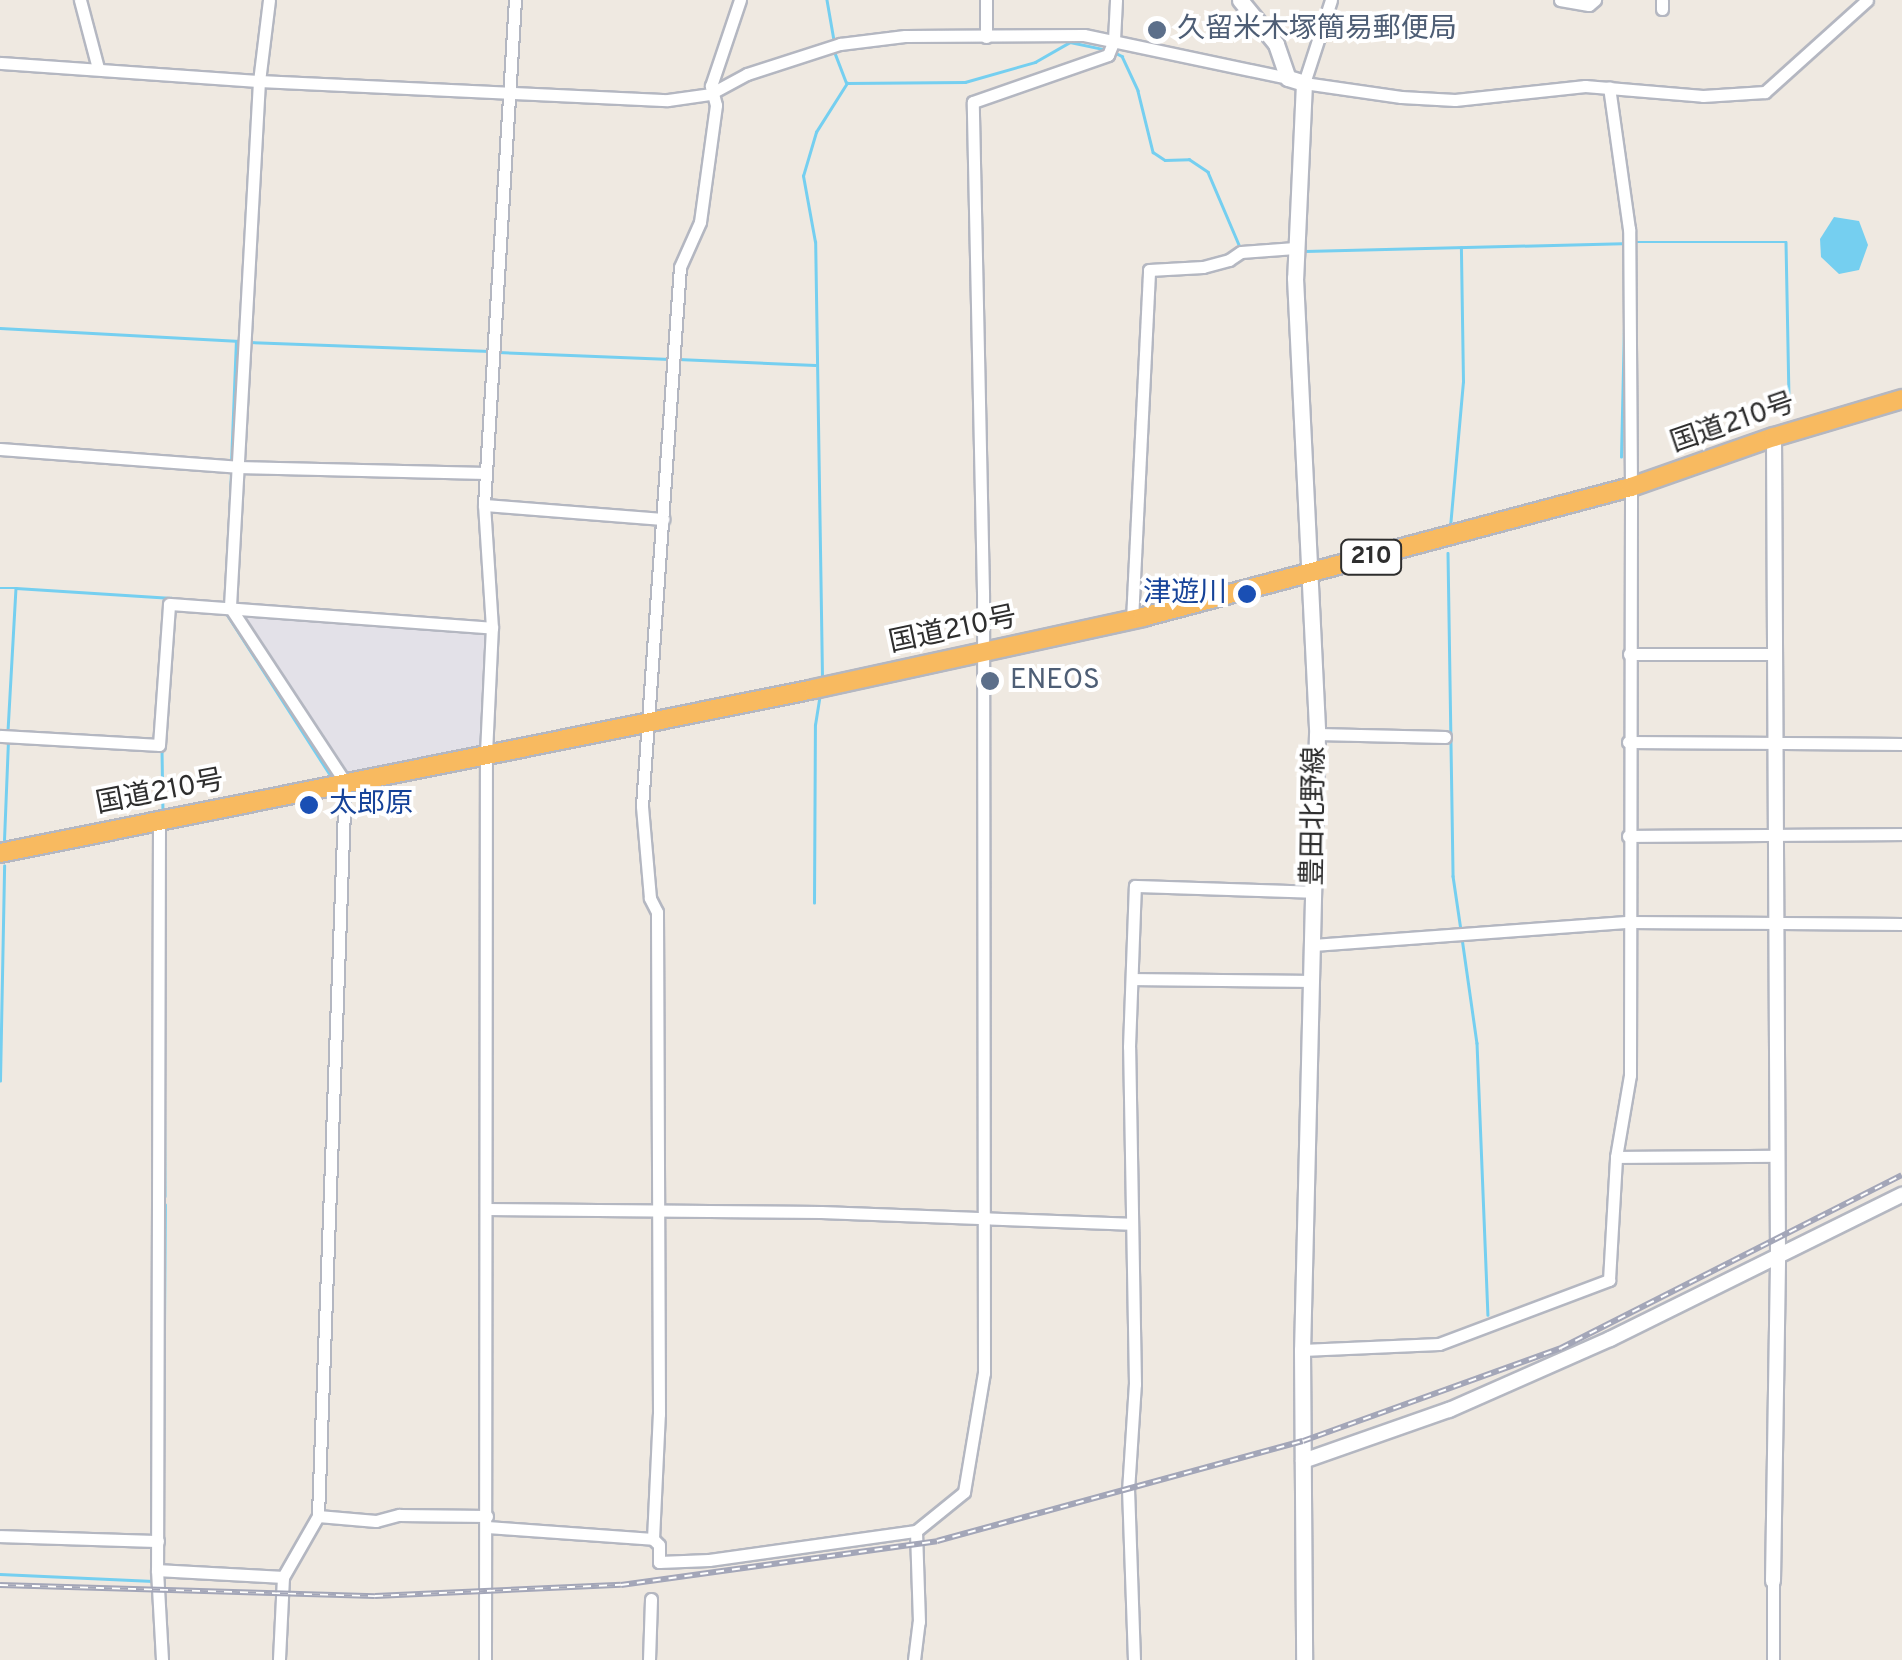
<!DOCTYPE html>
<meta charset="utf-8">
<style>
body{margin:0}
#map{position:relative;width:1902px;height:1660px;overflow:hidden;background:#efe9e1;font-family:Overpass,"Noto Sans JP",sans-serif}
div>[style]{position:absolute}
.industrial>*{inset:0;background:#e3e1e8}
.water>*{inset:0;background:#75cff0}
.stream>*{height:2.5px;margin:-1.25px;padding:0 1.25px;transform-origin:1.25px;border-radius:1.25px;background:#75cff0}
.roads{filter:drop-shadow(2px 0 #b4b7c1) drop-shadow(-2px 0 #b4b7c1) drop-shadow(0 2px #b4b7c1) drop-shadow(0 -2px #b4b7c1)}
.minor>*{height:11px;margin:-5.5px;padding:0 5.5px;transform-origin:5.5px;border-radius:5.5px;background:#fff}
.tertiary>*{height:14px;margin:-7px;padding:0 7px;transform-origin:7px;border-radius:7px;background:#fff}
.secondary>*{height:15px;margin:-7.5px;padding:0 7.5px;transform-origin:7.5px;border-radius:7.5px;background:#fff}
.trunk>*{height:18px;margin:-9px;padding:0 9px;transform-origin:9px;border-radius:9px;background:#f8ba60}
.rail>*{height:6px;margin-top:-3px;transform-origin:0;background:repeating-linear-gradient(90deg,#fff 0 8px,#a3a6b8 0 16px);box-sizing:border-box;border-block:2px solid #a3a6b8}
.dots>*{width:28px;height:28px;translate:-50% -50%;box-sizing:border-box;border:5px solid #fff;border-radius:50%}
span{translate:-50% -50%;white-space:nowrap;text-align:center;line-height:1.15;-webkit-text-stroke:8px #fff;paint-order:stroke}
.shield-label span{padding:2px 8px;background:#fff;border:2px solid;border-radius:8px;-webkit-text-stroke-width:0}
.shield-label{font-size:25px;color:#2e2e2e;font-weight:700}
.service-label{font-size:28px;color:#4e5e75}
.left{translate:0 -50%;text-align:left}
.street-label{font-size:28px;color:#2e2e2e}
.transit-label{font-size:28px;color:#164399}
.right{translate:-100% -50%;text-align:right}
</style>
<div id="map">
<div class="industrial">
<i style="clip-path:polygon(230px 607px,492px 628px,486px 753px,345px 782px)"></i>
</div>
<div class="water">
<i style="clip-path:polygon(1834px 217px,1859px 221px,1868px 245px,1859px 270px,1839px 274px,1821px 257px,1820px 239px)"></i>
</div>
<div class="stream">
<i style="left:827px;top:0;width:41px;rotate:80.1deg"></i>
<i style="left:835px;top:53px;width:31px;rotate:69deg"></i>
<i style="left:1116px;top:53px;width:7px;rotate:27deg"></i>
<i style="left:1122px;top:56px;width:38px;rotate:65deg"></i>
<i style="left:1138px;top:91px;width:63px;rotate:76.2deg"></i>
<i style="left:1153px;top:152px;width:14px;rotate:34deg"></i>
<i style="left:1165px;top:160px;width:24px;rotate:-2deg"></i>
<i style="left:1189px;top:159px;width:23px;rotate:34deg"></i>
<i style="left:1208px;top:172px;width:82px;rotate:66.9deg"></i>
<i style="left:1635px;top:242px;width:151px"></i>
<i style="left:1786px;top:242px;width:162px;rotate:88.9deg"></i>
<i style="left:1305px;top:251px;width:317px;rotate:-1.4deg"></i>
<i style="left:0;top:328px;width:240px;rotate:3.1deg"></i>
<i style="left:248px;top:342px;width:242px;rotate:2.1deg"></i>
<i style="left:498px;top:352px;width:172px;rotate:2.3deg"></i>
<i style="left:678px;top:359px;width:137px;rotate:2.5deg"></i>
<i style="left:1621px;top:457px;width:128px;rotate:-88.7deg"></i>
<i style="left:231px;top:464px;width:122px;rotate:-87.7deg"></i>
<i style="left:1450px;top:527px;width:146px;rotate:-84.9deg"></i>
<i style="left:1463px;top:382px;width:134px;rotate:-90.9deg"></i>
<i style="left:228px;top:544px;width:72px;rotate:-87.6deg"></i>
<i style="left:1448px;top:553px;width:323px;rotate:89.1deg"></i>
<i style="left:1453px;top:876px;width:55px;rotate:81.6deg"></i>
<i style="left:0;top:588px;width:16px"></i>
<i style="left:16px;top:588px;width:145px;rotate:93.2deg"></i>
<i style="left:16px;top:588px;width:156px;rotate:3.7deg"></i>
<i style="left:172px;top:598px;width:4px;rotate:104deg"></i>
<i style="left:225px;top:611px;width:196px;rotate:57.3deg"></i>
<i style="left:822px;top:677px;width:435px;rotate:-90.9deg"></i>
<i style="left:815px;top:242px;width:67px;rotate:-100.3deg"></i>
<i style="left:803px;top:176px;width:46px;rotate:-73.5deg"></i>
<i style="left:816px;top:132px;width:58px;rotate:-57.7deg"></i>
<i style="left:847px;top:83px;width:118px;rotate:-0.5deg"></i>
<i style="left:965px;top:82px;width:73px;rotate:-15.9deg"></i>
<i style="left:1035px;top:62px;width:40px;rotate:-29.7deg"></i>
<i style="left:1070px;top:42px;width:35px;rotate:12deg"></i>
<i style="left:162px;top:750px;width:62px;rotate:89.1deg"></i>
<i style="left:4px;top:840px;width:99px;rotate:-87.7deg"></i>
<i style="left:814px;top:903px;width:178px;rotate:-89.7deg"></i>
<i style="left:815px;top:725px;width:30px;rotate:-81deg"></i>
<i style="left:1462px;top:938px;width:106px;rotate:81.9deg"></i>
<i style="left:1477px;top:1043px;width:272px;rotate:87.7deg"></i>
<i style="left:164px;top:1002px;width:194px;rotate:89.7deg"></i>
<i style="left:0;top:1081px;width:215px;rotate:-88.9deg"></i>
<i style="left:163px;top:1470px;width:265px;rotate:-89.6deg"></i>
<i style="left:0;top:1574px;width:153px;rotate:2.6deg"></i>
</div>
<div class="roads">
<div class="minor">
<i style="left:80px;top:0;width:70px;rotate:75.2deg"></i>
<i style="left:269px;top:0;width:82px;rotate:97deg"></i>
<i style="left:259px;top:81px;width:527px;rotate:93.16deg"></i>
<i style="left:230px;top:607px;width:209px;rotate:56.7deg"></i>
<i style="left:345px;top:782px;width:734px;rotate:92.11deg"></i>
<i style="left:318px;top:1516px;width:70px;rotate:119.8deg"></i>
<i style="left:283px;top:1577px;width:83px;rotate:92.8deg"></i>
<i style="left:1331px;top:0;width:87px;rotate:108deg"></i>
<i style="left:1304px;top:83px;width:98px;rotate:8.2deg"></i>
<i style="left:1401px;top:97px;width:54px;rotate:3.2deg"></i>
<i style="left:1455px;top:100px;width:131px;rotate:-6.1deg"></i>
<i style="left:1585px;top:86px;width:118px;rotate:4.8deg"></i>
<i style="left:1703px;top:96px;width:62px;rotate:-3.7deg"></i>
<i style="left:1765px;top:92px;width:137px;rotate:-42deg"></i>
<i style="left:1560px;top:0;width:29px;rotate:10deg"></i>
<i style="left:1589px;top:5px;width:8px;rotate:-40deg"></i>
<i style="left:1662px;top:9px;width:9px;rotate:-90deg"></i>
<i style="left:986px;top:37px;width:37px;rotate:-90deg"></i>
<i style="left:0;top:63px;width:260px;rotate:4deg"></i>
<i style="left:259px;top:81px;width:409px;rotate:2.7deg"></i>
<i style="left:668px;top:100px;width:42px;rotate:-8.1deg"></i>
<i style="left:710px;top:94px;width:42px;rotate:-28.4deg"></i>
<i style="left:747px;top:74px;width:98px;rotate:-17.9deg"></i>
<i style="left:840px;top:44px;width:65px;rotate:-7deg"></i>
<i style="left:905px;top:36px;width:179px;rotate:-0.3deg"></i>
<i style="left:1084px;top:35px;width:208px;rotate:11.9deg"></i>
<i style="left:0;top:449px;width:238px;rotate:4.3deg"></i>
<i style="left:237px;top:467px;width:249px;rotate:1.4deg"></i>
<i style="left:484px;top:505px;width:180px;rotate:4.5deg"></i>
<i style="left:1132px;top:620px;width:350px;rotate:-87.2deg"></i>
<i style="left:1149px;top:270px;width:54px;rotate:-3.2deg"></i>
<i style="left:1203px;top:267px;width:27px;rotate:-15deg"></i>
<i style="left:1229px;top:260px;width:14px;rotate:-34deg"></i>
<i style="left:1241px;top:252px;width:54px;rotate:-4.2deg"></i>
<i style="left:1629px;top:654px;width:146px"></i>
<i style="left:1317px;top:734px;width:128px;rotate:1.3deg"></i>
<i style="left:0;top:736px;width:159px;rotate:3.2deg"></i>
<i style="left:159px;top:745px;width:141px;rotate:-85.9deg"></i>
<i style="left:169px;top:604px;width:324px;rotate:4.2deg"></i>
<i style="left:1628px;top:742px;width:274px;rotate:0.4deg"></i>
<i style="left:159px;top:823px;width:747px;rotate:90.15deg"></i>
<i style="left:157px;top:1570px;width:90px;rotate:86.8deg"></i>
<i style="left:1628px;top:836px;width:274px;rotate:-0.4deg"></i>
<i style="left:1313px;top:945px;width:317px;rotate:-4.2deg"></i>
<i style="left:1629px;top:922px;width:273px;rotate:0.4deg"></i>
<i style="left:1133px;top:979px;width:177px;rotate:0.6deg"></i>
<i style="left:1616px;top:1157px;width:160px;rotate:-0.4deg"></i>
<i style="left:486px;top:1209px;width:335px;rotate:0.5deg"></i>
<i style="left:821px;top:1212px;width:309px;rotate:2.2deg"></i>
<i style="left:1302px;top:1350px;width:137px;rotate:-2.5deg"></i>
<i style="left:1439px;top:1344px;width:182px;rotate:-20.6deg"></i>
<i style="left:1609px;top:1280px;width:123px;rotate:-86.7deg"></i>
<i style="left:1616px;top:1157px;width:83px;rotate:-80.3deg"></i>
<i style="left:1630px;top:1075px;width:588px;rotate:-89.9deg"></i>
<i style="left:1631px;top:487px;width:258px;rotate:-90.4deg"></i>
<i style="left:1629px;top:229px;width:143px;rotate:-98deg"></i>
<i style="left:318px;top:1516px;width:58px;rotate:4.9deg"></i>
<i style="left:376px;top:1521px;width:24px;rotate:-15deg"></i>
<i style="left:399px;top:1515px;width:88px;rotate:0.7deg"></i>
<i style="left:487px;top:1527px;width:166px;rotate:4.1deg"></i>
<i style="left:653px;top:1539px;width:8px;rotate:45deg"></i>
<i style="left:659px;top:1545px;width:17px;rotate:90deg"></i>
<i style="left:659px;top:1562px;width:50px;rotate:-2.3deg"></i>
<i style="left:709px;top:1560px;width:209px;rotate:-8deg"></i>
<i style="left:0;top:1536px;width:158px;rotate:1.8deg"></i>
<i style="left:653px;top:1539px;width:125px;rotate:-87.3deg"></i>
<i style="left:659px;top:1414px;width:502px;rotate:-90.23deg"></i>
<i style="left:657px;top:912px;width:16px;rotate:-117deg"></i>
<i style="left:650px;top:898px;width:92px;rotate:-95deg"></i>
<i style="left:642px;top:806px;width:540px;rotate:-85.97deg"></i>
<i style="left:680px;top:267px;width:49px;rotate:-66deg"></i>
<i style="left:700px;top:222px;width:118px;rotate:-82.2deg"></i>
<i style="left:716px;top:105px;width:20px;rotate:-105deg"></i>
<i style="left:711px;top:86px;width:91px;rotate:-71.4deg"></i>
<i style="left:157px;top:1570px;width:126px;rotate:3.2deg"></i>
<i style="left:485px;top:1660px;width:907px;rotate:-89.94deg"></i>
<i style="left:486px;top:753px;width:125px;rotate:-87.3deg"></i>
<i style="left:492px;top:628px;width:123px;rotate:-93.7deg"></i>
<i style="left:484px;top:505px;width:506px;rotate:-86.49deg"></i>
<i style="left:649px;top:1660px;width:61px;rotate:-88.1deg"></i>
<i style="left:914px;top:1660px;width:38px;rotate:-83deg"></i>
<i style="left:919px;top:1622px;width:91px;rotate:-91.9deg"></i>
<i style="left:916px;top:1531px;width:62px;rotate:-39.1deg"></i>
<i style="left:964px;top:1492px;width:121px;rotate:-80.5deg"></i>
<i style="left:984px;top:1373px;width:781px;rotate:-90.07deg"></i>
<i style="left:983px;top:592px;width:490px;rotate:-91.2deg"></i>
<i style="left:973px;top:102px;width:143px;rotate:-19.2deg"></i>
<i style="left:1108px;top:55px;width:16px;rotate:-68deg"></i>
<i style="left:1114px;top:40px;width:40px;rotate:-87.1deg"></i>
<i style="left:1134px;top:1660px;width:169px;rotate:-92deg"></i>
<i style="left:1128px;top:1491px;width:107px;rotate:-86.3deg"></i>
<i style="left:1135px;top:1384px;width:337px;rotate:-91deg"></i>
<i style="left:1129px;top:1047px;width:161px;rotate:-87.9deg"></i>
<i style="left:1135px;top:886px;width:179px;rotate:1.9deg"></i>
<i style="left:1773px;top:1660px;width:79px;rotate:-90deg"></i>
</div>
<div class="tertiary">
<i style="left:1303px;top:1461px;width:155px;rotate:-19.3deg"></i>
<i style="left:1449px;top:1410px;width:176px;rotate:-23.8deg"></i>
<i style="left:1610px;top:1339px;width:326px;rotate:-26.3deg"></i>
<i style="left:1773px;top:1581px;width:326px;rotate:-89.1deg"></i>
<i style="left:1778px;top:1255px;width:818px;rotate:-90.28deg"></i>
</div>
<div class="secondary">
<i style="left:1240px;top:0;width:57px;rotate:50.7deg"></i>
<i style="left:1276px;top:44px;width:36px;rotate:71deg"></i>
<i style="left:1288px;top:78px;width:17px;rotate:17deg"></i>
<i style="left:1304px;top:83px;width:195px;rotate:92.6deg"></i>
<i style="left:1295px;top:278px;width:457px;rotate:87.2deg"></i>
<i style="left:1317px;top:734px;width:616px;rotate:91.39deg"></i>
<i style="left:1302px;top:1350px;width:310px;rotate:89.6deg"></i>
</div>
<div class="trunk">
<i style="left:0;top:853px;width:830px;rotate:-11.39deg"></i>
<i style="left:814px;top:689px;width:337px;rotate:-12.3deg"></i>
<i style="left:1143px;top:617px;width:505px;rotate:-14.92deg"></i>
<i style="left:1631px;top:487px;width:151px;rotate:-19.3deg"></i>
<i style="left:1774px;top:437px;width:134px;rotate:-16.5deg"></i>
</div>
</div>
<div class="rail">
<i style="left:0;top:1585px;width:375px;rotate:1.7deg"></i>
<i style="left:375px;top:1596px;width:246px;rotate:-2.6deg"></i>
<i style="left:621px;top:1585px;width:319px;rotate:-7.9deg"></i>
<i style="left:937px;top:1541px;width:379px;rotate:-15.3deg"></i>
<i style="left:1303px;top:1441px;width:274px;rotate:-19.8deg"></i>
<i style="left:1561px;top:1348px;width:382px;rotate:-26.9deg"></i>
</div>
<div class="dots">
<i style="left:1157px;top:30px;background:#5c6f8a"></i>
<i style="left:1247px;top:594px;background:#1a4fb4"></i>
<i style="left:990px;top:681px;background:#5c6f8a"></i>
<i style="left:309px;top:805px;background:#1a4fb4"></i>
</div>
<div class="shield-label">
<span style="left:1371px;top:557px">210</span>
</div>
<div class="service-label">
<span class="left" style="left:1177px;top:30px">久留米木塚簡易郵便局</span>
<span class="left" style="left:1010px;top:681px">ENEOS</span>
</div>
<div class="street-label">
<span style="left:1733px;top:424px;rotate:-19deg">国道210号</span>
<span style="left:953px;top:631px;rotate:-12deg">国道210号</span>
<span style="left:160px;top:793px;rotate:-11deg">国道210号</span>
<span style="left:1315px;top:816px;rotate:-89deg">豊田北野線</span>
</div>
<div class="transit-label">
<span class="right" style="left:1227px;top:594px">津遊川</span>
<span class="left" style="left:329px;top:805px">太郎原</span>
</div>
</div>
